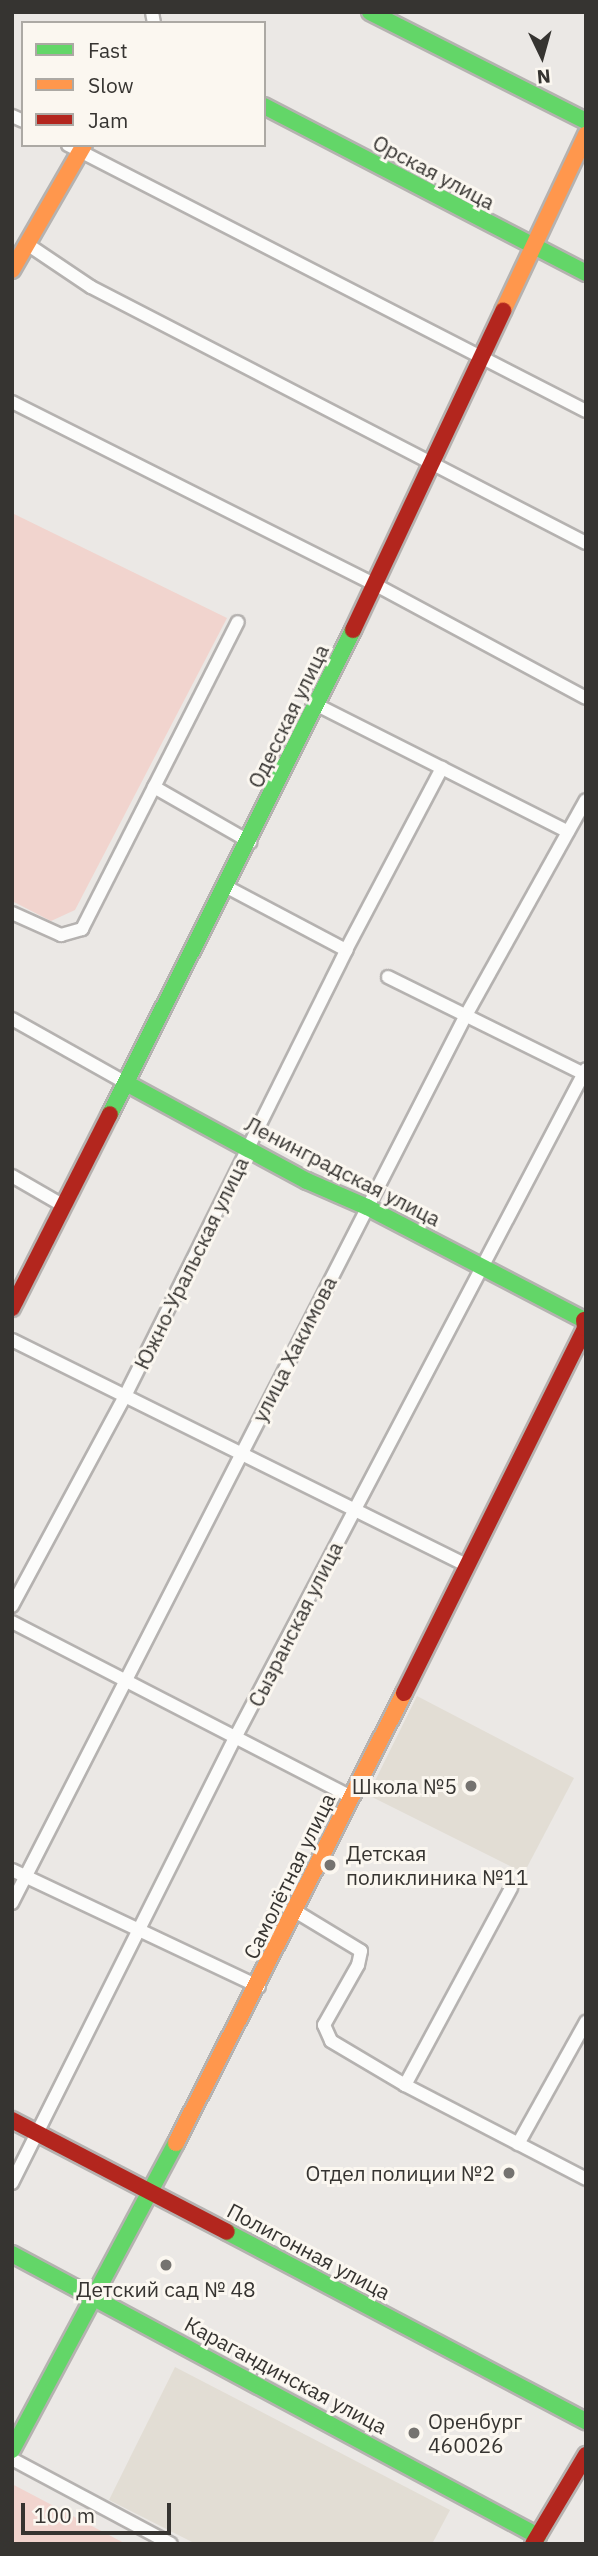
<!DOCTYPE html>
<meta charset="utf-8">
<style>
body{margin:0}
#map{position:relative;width:598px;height:2556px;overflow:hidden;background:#ebe8e5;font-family:"IBM Plex Sans",sans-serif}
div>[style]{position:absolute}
.built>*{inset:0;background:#e2ddd4}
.green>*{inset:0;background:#f1d4ce}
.roads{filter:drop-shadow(2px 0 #b5b2b0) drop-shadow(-2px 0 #b5b2b0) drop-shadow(0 2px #b5b2b0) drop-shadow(0 -2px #b5b2b0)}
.street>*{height:12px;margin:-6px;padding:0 6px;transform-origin:6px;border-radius:6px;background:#fcfcfb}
.fast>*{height:16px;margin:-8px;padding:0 8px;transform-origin:8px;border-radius:8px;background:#63d668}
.slow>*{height:16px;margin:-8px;padding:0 8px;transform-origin:8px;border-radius:8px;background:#ff974d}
.jam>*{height:16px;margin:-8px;padding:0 8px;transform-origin:8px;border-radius:8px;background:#b3261e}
.dots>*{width:19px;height:19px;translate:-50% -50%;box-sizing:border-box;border:4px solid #fbf7f0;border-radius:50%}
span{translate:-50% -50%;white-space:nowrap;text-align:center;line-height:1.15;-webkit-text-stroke:6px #fbf7f0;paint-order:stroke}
.street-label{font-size:21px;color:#363431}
.poi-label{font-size:21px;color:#363431}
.right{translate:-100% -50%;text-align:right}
.left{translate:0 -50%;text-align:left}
.frame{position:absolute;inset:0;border:14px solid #363431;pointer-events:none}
.legend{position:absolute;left:21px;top:21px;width:245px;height:126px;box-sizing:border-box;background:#fbf7f0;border:2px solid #aca9a4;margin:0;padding:9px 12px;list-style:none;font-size:21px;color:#363431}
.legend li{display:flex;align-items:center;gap:14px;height:35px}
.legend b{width:35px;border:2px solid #aca9a4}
.north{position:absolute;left:507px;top:21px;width:70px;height:70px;-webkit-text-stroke:5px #fbf7f0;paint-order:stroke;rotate:175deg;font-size:19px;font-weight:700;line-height:28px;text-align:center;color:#363431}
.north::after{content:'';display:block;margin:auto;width:24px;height:32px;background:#363431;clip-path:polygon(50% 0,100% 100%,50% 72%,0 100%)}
.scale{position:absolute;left:21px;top:2503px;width:150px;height:32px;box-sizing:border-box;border:4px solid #363431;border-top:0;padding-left:9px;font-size:21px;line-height:24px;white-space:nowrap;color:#363431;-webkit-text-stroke:5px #fbf7f0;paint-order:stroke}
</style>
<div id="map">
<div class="built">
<i style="clip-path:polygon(417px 1696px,574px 1778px,524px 1873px,368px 1795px)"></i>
<i style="clip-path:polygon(175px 2367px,450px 2510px,432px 2544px,196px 2544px,109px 2500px)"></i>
</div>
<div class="green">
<i style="clip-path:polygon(12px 513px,227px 618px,75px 910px,51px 921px,12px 901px)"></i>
<i style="clip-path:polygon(12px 2484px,126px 2544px,12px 2544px)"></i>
</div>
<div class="roads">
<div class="street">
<i style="left:152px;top:12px;width:11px;rotate:80deg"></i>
<i style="left:12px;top:116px;width:12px;rotate:24deg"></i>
<i style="left:68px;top:145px;width:582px;rotate:27.18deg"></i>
<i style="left:27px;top:244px;width:77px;rotate:33.9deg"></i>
<i style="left:91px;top:287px;width:557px;rotate:27.35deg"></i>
<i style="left:12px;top:402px;width:407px;rotate:26.7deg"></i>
<i style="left:376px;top:585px;width:238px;rotate:28.3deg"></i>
<i style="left:317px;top:705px;width:281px;rotate:26.8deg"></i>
<i style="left:154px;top:787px;width:111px;rotate:29.8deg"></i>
<i style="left:227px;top:887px;width:135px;rotate:27.9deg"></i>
<i style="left:12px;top:913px;width:54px;rotate:24.2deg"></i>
<i style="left:61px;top:935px;width:22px;rotate:-16deg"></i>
<i style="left:82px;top:929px;width:344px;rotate:-63.1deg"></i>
<i style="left:388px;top:977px;width:221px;rotate:26.3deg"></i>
<i style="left:12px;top:1019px;width:133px;rotate:29.3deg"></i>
<i style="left:12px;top:1176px;width:60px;rotate:30deg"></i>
<i style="left:12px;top:1340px;width:509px;rotate:26.36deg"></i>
<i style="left:12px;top:1606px;width:238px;rotate:-61.7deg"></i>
<i style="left:125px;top:1396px;width:498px;rotate:-63.6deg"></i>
<i style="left:346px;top:950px;width:206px;rotate:-62.2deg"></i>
<i style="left:12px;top:1622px;width:382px;rotate:27.3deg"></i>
<i style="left:12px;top:1870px;width:273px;rotate:25.3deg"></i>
<i style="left:12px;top:1903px;width:995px;rotate:-62.92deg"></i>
<i style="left:465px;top:1017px;width:248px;rotate:-60.9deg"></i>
<i style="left:295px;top:1911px;width:77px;rotate:31.2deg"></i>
<i style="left:361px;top:1951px;width:14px;rotate:102deg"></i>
<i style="left:358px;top:1965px;width:69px;rotate:119.5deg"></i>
<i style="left:324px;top:2025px;width:17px;rotate:66deg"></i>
<i style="left:331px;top:2041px;width:86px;rotate:30.7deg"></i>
<i style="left:405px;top:2085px;width:204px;rotate:27.4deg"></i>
<i style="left:405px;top:2085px;width:224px;rotate:-61.7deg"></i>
<i style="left:518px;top:2144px;width:140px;rotate:-60.9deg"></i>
<i style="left:12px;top:2183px;width:500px;rotate:-63.4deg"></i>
<i style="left:236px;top:1736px;width:753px;rotate:-62.31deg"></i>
<i style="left:12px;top:2459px;width:180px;rotate:28.1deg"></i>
</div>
<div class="fast">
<i style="left:370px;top:12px;width:242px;rotate:26.8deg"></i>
<i style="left:264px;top:106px;width:363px;rotate:27.4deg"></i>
<i style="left:128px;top:1084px;width:204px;rotate:28.5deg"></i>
<i style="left:307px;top:1181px;width:65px;rotate:23.4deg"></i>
<i style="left:367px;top:1207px;width:245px;rotate:27.5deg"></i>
<i style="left:110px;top:1114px;width:542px;rotate:-63.34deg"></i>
<i style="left:227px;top:2232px;width:406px;rotate:27.8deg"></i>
<i style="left:12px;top:2254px;width:597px;rotate:28.2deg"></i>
<i style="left:12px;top:2450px;width:348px;rotate:-61.9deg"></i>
</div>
<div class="slow">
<i style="left:12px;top:270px;width:144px;rotate:-60.1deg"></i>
<i style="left:503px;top:311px;width:195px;rotate:-64.8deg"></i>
<i style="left:176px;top:2143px;width:504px;rotate:-63.13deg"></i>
</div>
<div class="jam">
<i style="left:353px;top:630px;width:353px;rotate:-64.8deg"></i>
<i style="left:12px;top:1308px;width:217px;rotate:-63.2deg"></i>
<i style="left:404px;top:1693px;width:407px;rotate:-63.6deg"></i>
<i style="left:585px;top:1328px;width:8px;rotate:-97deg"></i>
<i style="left:12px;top:2120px;width:242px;rotate:27.5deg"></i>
<i style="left:533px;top:2544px;width:104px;rotate:-59.2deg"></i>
</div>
</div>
<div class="dots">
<i style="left:471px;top:1786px;background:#757370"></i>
<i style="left:330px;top:1865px;background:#757370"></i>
<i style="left:509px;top:2173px;background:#757370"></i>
<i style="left:166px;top:2265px;background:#757370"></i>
<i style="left:414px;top:2433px;background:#757370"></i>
</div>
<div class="street-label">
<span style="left:434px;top:172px;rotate:28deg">Орская улица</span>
<span style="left:288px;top:716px;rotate:-64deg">Одесская улица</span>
<span style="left:343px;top:1171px;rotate:27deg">Ленинградская улица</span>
<span style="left:191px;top:1263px;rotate:-64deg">Южно-Уральская улица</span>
<span style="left:294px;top:1349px;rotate:-63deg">улица Хакимова</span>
<span style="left:295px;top:1624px;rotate:-63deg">Сызранская улица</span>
<span style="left:289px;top:1876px;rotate:-64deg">Самолётная улица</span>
<span style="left:309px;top:2251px;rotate:28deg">Полигонная улица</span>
<span style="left:286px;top:2375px;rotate:28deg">Карагандинская улица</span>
</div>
<div class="poi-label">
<span class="right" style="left:457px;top:1786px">Школа №5</span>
<span class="left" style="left:346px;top:1865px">Детская<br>поликлиника №11</span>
<span class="right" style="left:495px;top:2173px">Отдел полиции №2</span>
<span style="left:166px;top:2289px">Детский сад № 48</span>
<span class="left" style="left:428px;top:2433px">Оренбург<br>460026</span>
</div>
<div class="frame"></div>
<ul class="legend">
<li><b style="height:9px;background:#63d668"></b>Fast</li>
<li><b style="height:9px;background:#ff974d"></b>Slow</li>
<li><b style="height:9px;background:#b3261e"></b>Jam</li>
</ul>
<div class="north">N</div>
<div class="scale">100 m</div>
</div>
